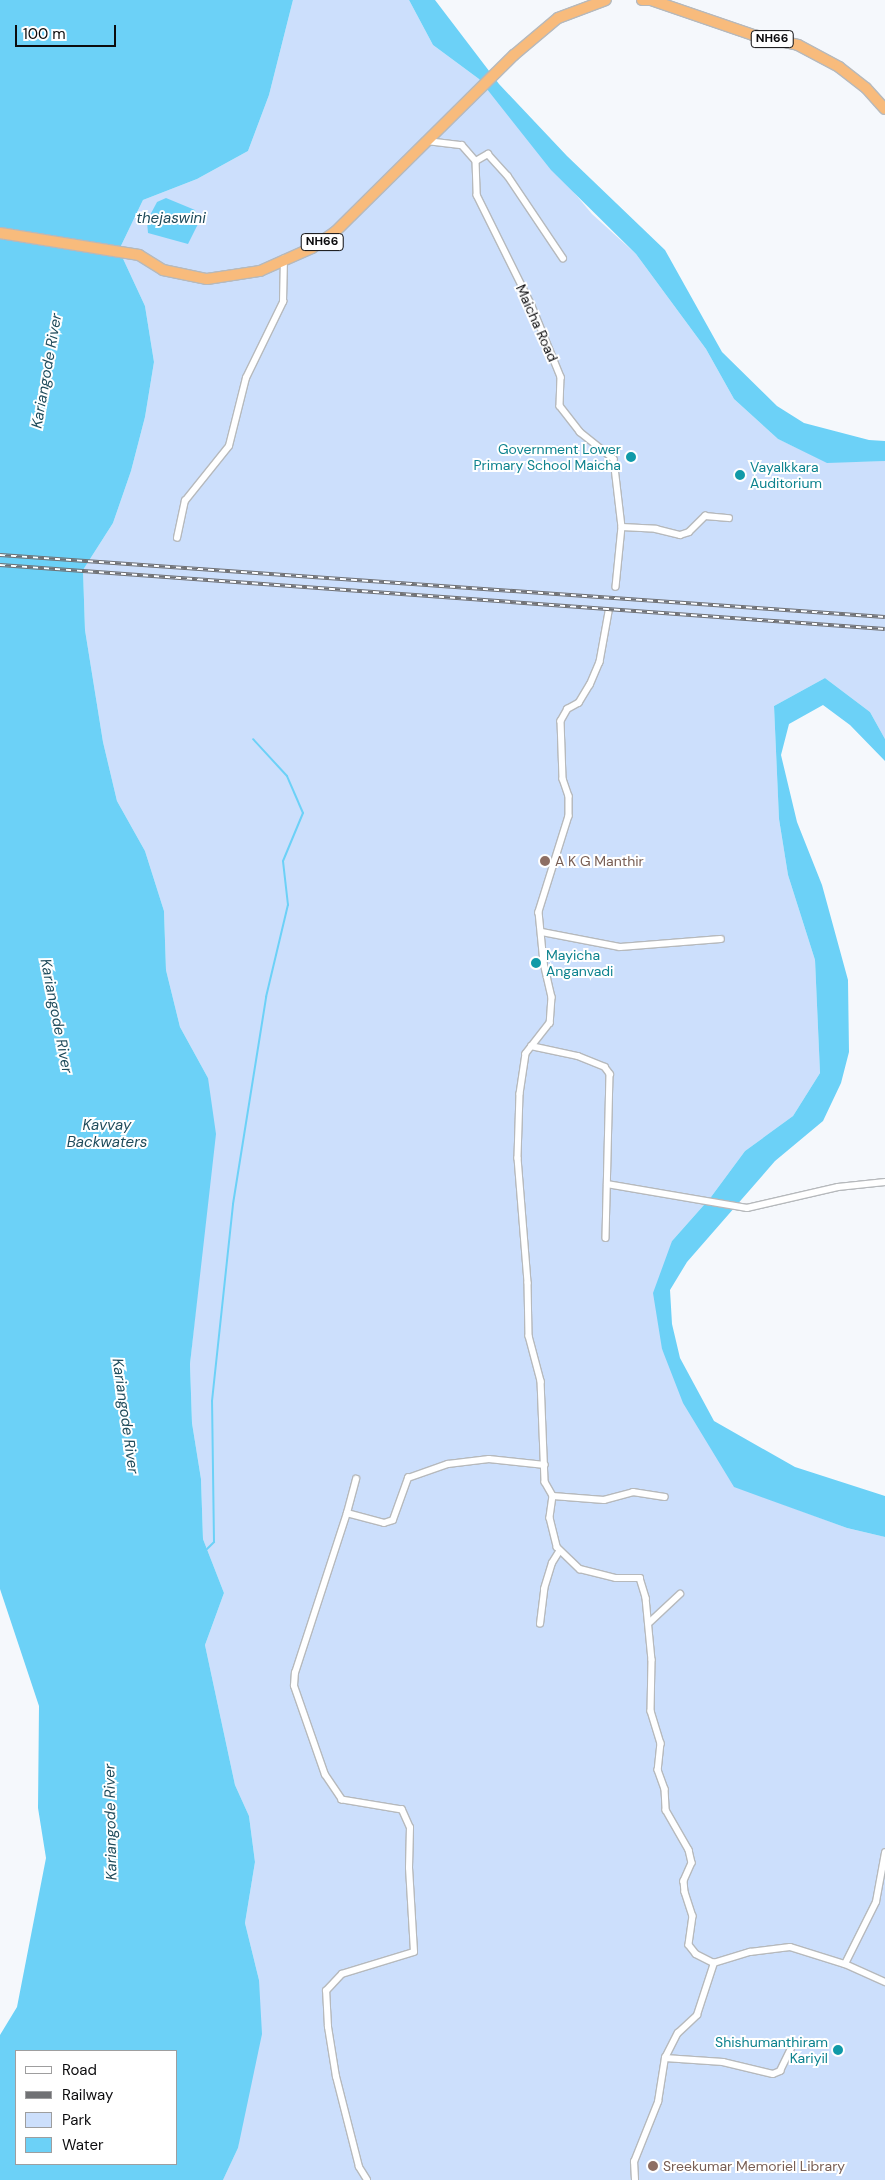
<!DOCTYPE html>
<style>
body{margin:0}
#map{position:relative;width:885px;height:2180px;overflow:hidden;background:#f5f8fc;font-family:"DM Sans",sans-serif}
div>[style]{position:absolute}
.green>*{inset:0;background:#ccdffc}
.water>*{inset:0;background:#6cd1f7}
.stream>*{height:2px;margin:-1px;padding:0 1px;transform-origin:1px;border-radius:1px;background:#6cd1f7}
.roads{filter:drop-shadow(1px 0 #b6b9bc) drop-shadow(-1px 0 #b6b9bc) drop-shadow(0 1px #b6b9bc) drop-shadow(0 -1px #b6b9bc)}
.street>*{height:5.5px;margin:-2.75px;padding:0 2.75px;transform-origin:2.75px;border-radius:2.75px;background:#fff}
.highway>*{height:10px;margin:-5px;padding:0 5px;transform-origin:5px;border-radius:5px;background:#f8bb7c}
.rail>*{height:4px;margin-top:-2px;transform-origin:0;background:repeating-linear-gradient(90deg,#fff 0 5.5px,#707174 0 11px);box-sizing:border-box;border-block:1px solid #707174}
.dots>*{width:14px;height:14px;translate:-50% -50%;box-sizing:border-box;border:2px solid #fff;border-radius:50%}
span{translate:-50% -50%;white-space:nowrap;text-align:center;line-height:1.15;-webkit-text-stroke:4px #fff;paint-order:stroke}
.shield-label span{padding:1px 4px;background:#fff;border:1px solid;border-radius:4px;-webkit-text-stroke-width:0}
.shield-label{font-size:12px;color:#0c0c0e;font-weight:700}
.street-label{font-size:14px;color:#0c0c0e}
.culture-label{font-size:14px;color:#0d838f}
.right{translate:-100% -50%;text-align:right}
.left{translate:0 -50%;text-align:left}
.education-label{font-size:14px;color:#785e54}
.water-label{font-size:15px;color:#1f4b5b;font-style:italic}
.legend{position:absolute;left:15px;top:2050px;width:162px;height:115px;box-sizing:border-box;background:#fff;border:1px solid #9e9e9f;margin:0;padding:6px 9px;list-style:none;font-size:15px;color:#0c0c0e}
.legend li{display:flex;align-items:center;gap:10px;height:25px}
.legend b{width:25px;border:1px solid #9e9e9f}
.scale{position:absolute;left:15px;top:25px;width:101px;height:22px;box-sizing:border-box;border:2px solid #0c0c0e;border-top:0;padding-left:6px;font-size:15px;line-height:18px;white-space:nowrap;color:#0c0c0e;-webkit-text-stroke:4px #fff;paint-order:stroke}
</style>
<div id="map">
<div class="green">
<i style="clip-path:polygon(293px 0,409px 0,433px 45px,479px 79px,592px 214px,636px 254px,706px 349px,734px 399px,778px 439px,827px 462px,885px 461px,885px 739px,870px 712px,825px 678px,774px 706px,779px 819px,788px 875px,815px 960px,820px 1073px,793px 1116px,745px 1151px,711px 1197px,672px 1241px,662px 1349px,734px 1486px,847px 1528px,885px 1537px,885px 2180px,223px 2180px,238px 2148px,259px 1980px,245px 1923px,255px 1862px,249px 1816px,235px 1785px,205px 1645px,224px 1593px,203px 1539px,201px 1479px,192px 1423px,190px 1364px,208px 1189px,208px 1078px,180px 1027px,166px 970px,164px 911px,145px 851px,117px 801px,103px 742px,85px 630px,83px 570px,113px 523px,131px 471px,145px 417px,154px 362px,145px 306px,119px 250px,143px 200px,197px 179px,248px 151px,269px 95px)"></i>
</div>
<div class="water">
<i style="clip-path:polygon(evenodd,0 0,293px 0,269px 95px,248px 151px,197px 179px,143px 200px,119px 250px,145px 306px,154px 362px,145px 417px,131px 471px,113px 523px,83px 570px,85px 630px,103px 742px,117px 801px,145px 851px,164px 911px,166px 970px,180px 1027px,208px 1078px,216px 1134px,190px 1364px,192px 1423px,201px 1479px,203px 1539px,224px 1593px,205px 1645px,235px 1785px,249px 1816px,255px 1862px,245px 1923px,259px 1980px,262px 2034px,238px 2148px,223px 2180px,0 2180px,0 2035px,17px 2007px,46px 1858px,38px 1808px,39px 1706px,0 1589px,0 0,16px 2051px,176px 2051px,176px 2164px,16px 2164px,16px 2051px)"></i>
<i style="clip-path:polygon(409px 0,435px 0,499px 84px,567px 156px,665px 250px,722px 352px,777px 406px,804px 423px,869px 440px,885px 441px,885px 461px,827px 463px,778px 439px,734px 399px,706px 349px,636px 254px,551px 170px,479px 79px,433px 45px)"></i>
<i style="clip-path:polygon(166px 198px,195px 210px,198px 224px,188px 244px,148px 233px,147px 221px,157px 202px)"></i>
<i style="clip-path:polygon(825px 678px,870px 712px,885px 739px,885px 761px,850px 725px,823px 705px,789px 724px,781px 755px,797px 822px,822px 885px,848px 980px,849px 1052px,841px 1083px,823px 1121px,775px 1161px,687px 1262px,670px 1290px,672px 1324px,680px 1358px,714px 1421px,795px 1467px,885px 1496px,885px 1537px,847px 1528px,734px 1487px,683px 1403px,662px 1349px,653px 1293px,672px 1241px,711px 1197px,745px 1151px,793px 1116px,820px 1073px,815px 960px,788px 875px,779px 819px,774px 706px)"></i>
</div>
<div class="stream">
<i style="left:207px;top:1549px;width:10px;rotate:-45deg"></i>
<i style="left:214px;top:1542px;width:141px;rotate:-90.8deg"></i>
<i style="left:212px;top:1401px;width:198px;rotate:-83.9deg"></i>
<i style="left:233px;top:1204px;width:210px;rotate:-80.9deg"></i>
<i style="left:266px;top:997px;width:95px;rotate:-76.6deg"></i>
<i style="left:288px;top:905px;width:44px;rotate:-96.5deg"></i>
<i style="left:283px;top:861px;width:52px;rotate:-67.4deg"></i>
<i style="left:303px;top:813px;width:40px;rotate:-113.4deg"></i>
<i style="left:287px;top:776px;width:50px;rotate:-132.6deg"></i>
</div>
<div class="roads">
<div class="street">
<i style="left:427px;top:141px;width:35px;rotate:7deg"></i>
<i style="left:462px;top:145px;width:21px;rotate:49deg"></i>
<i style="left:476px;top:161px;width:34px;rotate:88deg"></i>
<i style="left:477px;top:195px;width:124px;rotate:63.6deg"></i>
<i style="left:532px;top:306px;width:77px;rotate:67.8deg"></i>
<i style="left:561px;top:377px;width:29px;rotate:92deg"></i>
<i style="left:560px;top:406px;width:33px;rotate:52deg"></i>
<i style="left:580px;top:432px;width:43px;rotate:38.5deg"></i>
<i style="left:614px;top:459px;width:68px;rotate:83.3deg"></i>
<i style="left:622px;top:527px;width:60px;rotate:95.7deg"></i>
<i style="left:476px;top:161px;width:14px;rotate:-30deg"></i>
<i style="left:488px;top:154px;width:30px;rotate:48deg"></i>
<i style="left:508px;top:176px;width:99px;rotate:56.1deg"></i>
<i style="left:622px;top:527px;width:34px;rotate:3deg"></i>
<i style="left:656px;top:529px;width:25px;rotate:14deg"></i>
<i style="left:680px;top:535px;width:9px;rotate:-18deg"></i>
<i style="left:689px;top:532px;width:23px;rotate:-45deg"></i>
<i style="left:705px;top:516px;width:24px;rotate:5deg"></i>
<i style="left:177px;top:538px;width:38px;rotate:-78deg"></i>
<i style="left:185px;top:501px;width:70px;rotate:-51.3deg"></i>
<i style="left:229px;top:446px;width:70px;rotate:-76deg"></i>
<i style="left:246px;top:378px;width:85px;rotate:-64deg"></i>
<i style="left:283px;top:302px;width:43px;rotate:-88.7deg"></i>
<i style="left:609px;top:612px;width:51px;rotate:100.2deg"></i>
<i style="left:600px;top:662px;width:25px;rotate:113deg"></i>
<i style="left:590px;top:685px;width:21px;rotate:121deg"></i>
<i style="left:579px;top:703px;width:13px;rotate:151deg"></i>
<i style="left:568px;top:709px;width:14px;rotate:120deg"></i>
<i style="left:561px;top:721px;width:58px;rotate:88deg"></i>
<i style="left:563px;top:779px;width:18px;rotate:71deg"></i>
<i style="left:569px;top:796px;width:20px;rotate:90deg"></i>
<i style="left:569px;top:816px;width:101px;rotate:107.4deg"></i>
<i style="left:539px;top:912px;width:51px;rotate:84.4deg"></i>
<i style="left:544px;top:963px;width:35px;rotate:77deg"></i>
<i style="left:552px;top:997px;width:26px;rotate:94deg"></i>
<i style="left:550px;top:1023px;width:39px;rotate:128deg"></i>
<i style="left:526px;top:1054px;width:40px;rotate:98.5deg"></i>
<i style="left:520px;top:1094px;width:64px;rotate:91.8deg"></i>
<i style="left:518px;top:1158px;width:125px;rotate:85.4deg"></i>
<i style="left:528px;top:1283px;width:53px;rotate:88.9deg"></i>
<i style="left:529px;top:1336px;width:47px;rotate:75.1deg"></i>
<i style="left:541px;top:1381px;width:101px;rotate:87.7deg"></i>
<i style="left:545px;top:1482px;width:16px;rotate:60deg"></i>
<i style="left:553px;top:1496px;width:22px;rotate:98deg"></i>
<i style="left:550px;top:1518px;width:30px;rotate:76deg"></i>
<i style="left:557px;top:1547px;width:32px;rotate:44deg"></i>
<i style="left:580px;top:1569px;width:37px;rotate:14deg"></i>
<i style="left:616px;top:1578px;width:24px"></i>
<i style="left:640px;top:1578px;width:21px;rotate:73deg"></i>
<i style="left:646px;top:1598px;width:62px;rotate:84.5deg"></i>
<i style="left:652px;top:1660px;width:51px;rotate:91.1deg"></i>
<i style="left:651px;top:1711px;width:34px;rotate:73deg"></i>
<i style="left:661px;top:1743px;width:27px;rotate:96deg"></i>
<i style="left:658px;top:1770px;width:20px;rotate:70deg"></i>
<i style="left:665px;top:1789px;width:21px;rotate:87deg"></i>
<i style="left:666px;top:1810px;width:46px;rotate:60.1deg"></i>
<i style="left:689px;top:1850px;width:13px;rotate:77deg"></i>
<i style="left:692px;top:1863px;width:20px;rotate:114deg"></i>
<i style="left:684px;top:1881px;width:11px;rotate:85deg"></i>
<i style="left:685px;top:1892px;width:25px;rotate:72deg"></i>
<i style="left:693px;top:1916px;width:29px;rotate:98deg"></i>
<i style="left:689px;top:1945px;width:11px;rotate:52deg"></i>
<i style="left:696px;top:1954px;width:20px;rotate:27deg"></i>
<i style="left:542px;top:932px;width:79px;rotate:10.9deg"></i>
<i style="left:620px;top:947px;width:101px;rotate:-4.5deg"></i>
<i style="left:531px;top:1046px;width:48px;rotate:12deg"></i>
<i style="left:578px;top:1056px;width:29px;rotate:22deg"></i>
<i style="left:605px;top:1067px;width:9px;rotate:54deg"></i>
<i style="left:610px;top:1074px;width:164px;rotate:91.4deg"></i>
<i style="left:607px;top:1184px;width:142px;rotate:9.7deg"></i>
<i style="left:747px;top:1208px;width:93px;rotate:-13deg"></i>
<i style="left:838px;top:1187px;width:47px;rotate:-6.1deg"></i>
<i style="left:553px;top:1496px;width:51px;rotate:4.5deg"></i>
<i style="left:604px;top:1500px;width:30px;rotate:-15deg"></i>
<i style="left:633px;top:1492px;width:32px;rotate:9deg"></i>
<i style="left:347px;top:1513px;width:35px;rotate:-75deg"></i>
<i style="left:650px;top:1622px;width:41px;rotate:-43deg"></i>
<i style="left:540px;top:1624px;width:35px;rotate:-83deg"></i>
<i style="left:544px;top:1589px;width:27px;rotate:-73deg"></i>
<i style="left:552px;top:1563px;width:13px;rotate:-58deg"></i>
<i style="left:845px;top:1964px;width:44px;rotate:24.2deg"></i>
<i style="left:665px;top:2058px;width:58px;rotate:3.9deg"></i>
<i style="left:723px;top:2062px;width:51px;rotate:13.5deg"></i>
<i style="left:773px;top:2074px;width:8px;rotate:-23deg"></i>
<i style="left:780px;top:2071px;width:30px;rotate:-64deg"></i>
<i style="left:367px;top:2180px;width:15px;rotate:-122deg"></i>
<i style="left:359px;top:2167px;width:93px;rotate:-104.3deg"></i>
<i style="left:336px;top:2077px;width:51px;rotate:-99.1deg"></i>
<i style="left:328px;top:2027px;width:36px;rotate:-93deg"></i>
<i style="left:326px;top:1991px;width:23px;rotate:-47deg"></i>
<i style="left:342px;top:1974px;width:75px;rotate:-17deg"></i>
<i style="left:414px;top:1952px;width:84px;rotate:-93.4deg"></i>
<i style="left:409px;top:1868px;width:40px;rotate:-88.6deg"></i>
<i style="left:410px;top:1828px;width:20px;rotate:-114deg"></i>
<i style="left:402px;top:1810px;width:61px;rotate:-170.5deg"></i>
<i style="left:342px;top:1800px;width:30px;rotate:-124deg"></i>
<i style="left:325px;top:1775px;width:94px;rotate:-109.2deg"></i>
<i style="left:294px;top:1686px;width:13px;rotate:-86deg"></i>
<i style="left:295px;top:1673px;width:168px;rotate:-72deg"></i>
<i style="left:347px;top:1513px;width:38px;rotate:15deg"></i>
<i style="left:384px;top:1523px;width:9px;rotate:-18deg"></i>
<i style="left:393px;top:1520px;width:45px;rotate:-70.3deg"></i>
<i style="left:408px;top:1478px;width:42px;rotate:-19.3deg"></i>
<i style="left:448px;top:1464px;width:41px;rotate:-7deg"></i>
<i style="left:489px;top:1459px;width:56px;rotate:6.1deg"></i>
<i style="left:635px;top:2180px;width:18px;rotate:-93deg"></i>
<i style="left:634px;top:2162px;width:65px;rotate:-68.2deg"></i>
<i style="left:658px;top:2102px;width:45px;rotate:-81deg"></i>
<i style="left:665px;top:2058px;width:28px;rotate:-63deg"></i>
<i style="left:678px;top:2033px;width:26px;rotate:-43deg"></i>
<i style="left:697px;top:2015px;width:55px;rotate:-71.9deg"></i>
<i style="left:714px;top:1963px;width:38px;rotate:-17deg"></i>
<i style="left:750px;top:1952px;width:40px;rotate:-7.1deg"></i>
<i style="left:790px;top:1947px;width:58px;rotate:17.2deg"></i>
<i style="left:845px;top:1964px;width:69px;rotate:-63.4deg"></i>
<i style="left:876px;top:1902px;width:50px;rotate:-79.6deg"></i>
</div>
<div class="highway">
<i style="left:642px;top:0;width:9px"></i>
<i style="left:651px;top:0;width:108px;rotate:18.9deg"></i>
<i style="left:753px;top:35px;width:46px;rotate:12.5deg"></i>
<i style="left:798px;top:45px;width:47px;rotate:28.2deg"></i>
<i style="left:839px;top:67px;width:34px;rotate:38deg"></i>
<i style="left:866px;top:88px;width:28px;rotate:48deg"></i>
<i style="left:0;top:233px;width:141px;rotate:9deg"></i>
<i style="left:139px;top:255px;width:28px;rotate:32deg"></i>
<i style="left:163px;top:270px;width:45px;rotate:11.6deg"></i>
<i style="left:207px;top:279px;width:54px;rotate:-8.6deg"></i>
<i style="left:260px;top:271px;width:57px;rotate:-23.9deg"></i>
<i style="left:312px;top:248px;width:29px;rotate:-35deg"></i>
<i style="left:336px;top:231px;width:250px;rotate:-44.7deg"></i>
<i style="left:514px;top:55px;width:57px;rotate:-40.1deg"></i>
<i style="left:558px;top:18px;width:51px;rotate:-20.6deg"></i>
</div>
</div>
<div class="rail">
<i style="left:0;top:555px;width:887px;rotate:4.01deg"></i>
<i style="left:0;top:565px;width:887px;rotate:4.14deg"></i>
</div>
<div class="dots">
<i style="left:631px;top:457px;background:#0f9aa8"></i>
<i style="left:740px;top:475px;background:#0f9aa8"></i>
<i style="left:545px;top:861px;background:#8d6e63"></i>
<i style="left:536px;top:963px;background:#0f9aa8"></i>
<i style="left:838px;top:2050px;background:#0f9aa8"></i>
<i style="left:653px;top:2166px;background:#8d6e63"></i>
</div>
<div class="shield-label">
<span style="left:772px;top:39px">NH66</span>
<span style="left:322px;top:242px">NH66</span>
</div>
<div class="street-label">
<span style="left:537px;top:323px;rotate:66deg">Maicha Road</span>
</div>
<div class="culture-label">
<span class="right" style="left:621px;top:457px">Government Lower<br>Primary School Maicha</span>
<span class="left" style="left:750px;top:475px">Vayalkkara<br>Auditorium</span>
<span class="left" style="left:546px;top:963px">Mayicha<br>Anganvadi</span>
<span class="right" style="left:828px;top:2050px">Shishumanthiram<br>Kariyil</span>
</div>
<div class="education-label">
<span class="left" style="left:555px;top:861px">A K G Manthir</span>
<span class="left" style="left:663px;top:2166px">Sreekumar Memoriel Library</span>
</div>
<div class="water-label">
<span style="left:171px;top:219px">thejaswini</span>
<span style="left:47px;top:371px;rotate:-80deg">Kariangode River</span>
<span style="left:56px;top:1016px;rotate:79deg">Kariangode River</span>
<span style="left:107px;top:1134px">Kavvay<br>Backwaters</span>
<span style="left:125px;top:1416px;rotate:82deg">Kariangode River</span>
<span style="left:111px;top:1822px;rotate:-91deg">Kariangode River</span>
</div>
<ul class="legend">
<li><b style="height:6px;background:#fff"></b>Road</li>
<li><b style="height:6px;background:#707174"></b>Railway</li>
<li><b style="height:14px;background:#ccdffc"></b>Park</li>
<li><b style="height:14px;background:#6cd1f7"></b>Water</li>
</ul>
<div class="scale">100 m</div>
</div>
